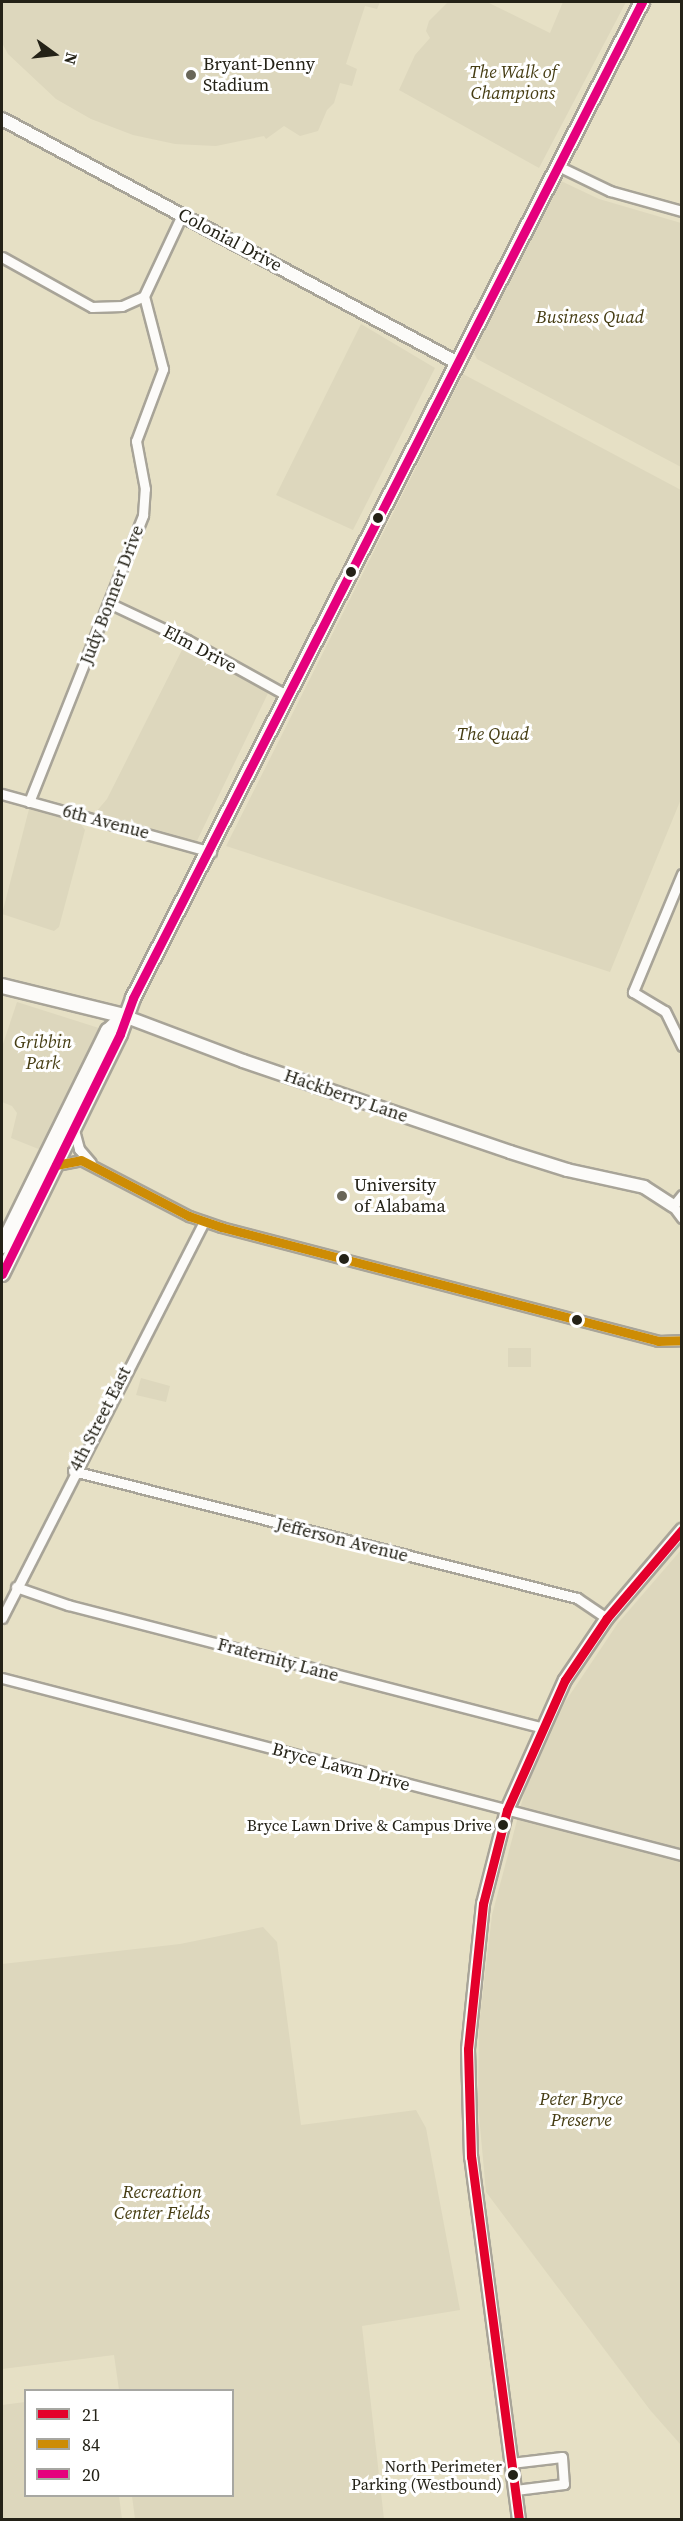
<!DOCTYPE html>
<style>
body{margin:0}
#map{position:relative;width:683px;height:2521px;overflow:hidden;background:#e8e4d4;font-family:"Source Serif 4",serif}
div>[style]{position:absolute}
.built>*{inset:0;background:#e6e0c5}
.green>*{inset:0;background:#ddd7bd}
.roads{filter:drop-shadow(2px 0 #a8a498) drop-shadow(-2px 0 #a8a498) drop-shadow(0 2px #a8a498) drop-shadow(0 -2px #a8a498)}
.minor>*{height:9px;margin:-4.5px;padding:0 4.5px;transform-origin:4.5px;border-radius:4.5px;background:#fcfbf9}
.tertiary>*{height:12px;margin:-6px;padding:0 6px;transform-origin:6px;border-radius:6px;background:#fcfbf9}
.secondary>*{height:14px;margin:-7px;padding:0 7px;transform-origin:7px;border-radius:7px;background:#fcfbf9}
.bus-1>*{height:9px;margin:-4.5px;padding:0 4.5px;transform-origin:4.5px;border-radius:4.5px;background:#e4002b}
.bus-2>*{height:9px;margin:-4.5px;padding:0 4.5px;transform-origin:4.5px;border-radius:4.5px;background:#cd8c05}
.bus-3>*{height:9px;margin:-4.5px;padding:0 4.5px;transform-origin:4.5px;border-radius:4.5px;background:#e5007d}
.dots>*{width:16px;height:16px;translate:-50% -50%;box-sizing:border-box;border:3px solid #fff;border-radius:50%}
span{translate:-50% -50%;white-space:nowrap;text-align:center;line-height:1.15;-webkit-text-stroke:6px #fff;paint-order:stroke}
.bus-label{font-size:16px;color:#242217}
.right{translate:-100% -50%;text-align:right}
.poi-label{font-size:18px;color:#242217}
.left{translate:0 -50%;text-align:left}
.park-label{font-size:18px;color:#463d13;font-style:italic}
.street-label{font-size:18px;color:#242217}
.frame{position:absolute;inset:0;border:3px solid #242217;pointer-events:none}
.legend{position:absolute;left:24px;top:2389px;width:210px;height:108px;box-sizing:border-box;background:#fff;border:2px solid #a7a7a2;margin:0;padding:8px 10px;list-style:none;font-size:18px;color:#242217}
.legend li{display:flex;align-items:center;gap:12px;height:30px}
.legend b{width:30px;border:2px solid #a7a7a2}
.north{position:absolute;left:24px;top:24px;width:60px;height:60px;-webkit-text-stroke:4px #fff;paint-order:stroke;rotate:105deg;font-size:16px;font-weight:700;line-height:24px;text-align:center;color:#242217}
.north::after{content:'';display:block;margin:auto;width:21px;height:27px;background:#242217;clip-path:polygon(50% 0,100% 100%,50% 72%,0 100%)}
</style>
<div id="map">
<div class="built">
<i style="clip-path:polygon(evenodd,2px 2px,681px 2px,681px 2519px,2px 2520px,2px 2px,26px 2390px,232px 2390px,232px 2496px,26px 2496px,26px 2390px)"></i>
</div>
<div class="green">
<i style="clip-path:polygon(2px 2px,380px 2px,377px 9px,365px 6px,346px 64px,357px 69px,352px 86px,340px 83px,334px 103px,327px 110px,318px 131px,300px 136px,284px 126px,266px 139px,264px 136px,216px 146px,175px 144px,133px 135px,91px 119px,56px 99px,8px 54px,2px 43px)"></i>
<i style="clip-path:polygon(448px 2px,487px 2px,550px 33px,563px 2px,626px 2px,539px 168px,399px 90px,415px 55px,430px 38px,426px 31px,429px 21px)"></i>
<i style="clip-path:polygon(561px 181px,599px 199px,681px 223px,681px 467px,477px 359px,474px 353px,491px 310px)"></i>
<i style="clip-path:polygon(361px 324px,435px 368px,353px 530px,276px 495px)"></i>
<i style="clip-path:polygon(463px 374px,681px 490px,681px 799px,610px 972px,226px 846px)"></i>
<i style="clip-path:polygon(187px 640px,271px 687px,195px 845px,90px 819px,107px 799px)"></i>
<i style="clip-path:polygon(29px 809px,80px 823px,85px 830px,59px 927px,54px 931px,2px 914px)"></i>
<i style="clip-path:polygon(17px 1002px,102px 1029px,41px 1150px,11px 1138px,17px 1113px,12px 1106px,2px 1102px,2px 1047px)"></i>
<i style="clip-path:polygon(508px 1348px,531px 1348px,531px 1367px,508px 1367px)"></i>
<i style="clip-path:polygon(141px 1378px,170px 1386px,166px 1402px,136px 1395px)"></i>
<i style="clip-path:polygon(681px 1550px,681px 2445px,650px 2410px,486px 2192px,478px 2105px,479px 2025px,492px 1915px,525px 1790px,565px 1702px,618px 1623px)"></i>
<i style="clip-path:polygon(263px 1927px,277px 1942px,301px 2125px,416px 2110px,426px 2128px,460px 2310px,362px 2326px,384px 2519px,135px 2519px,132px 2496px,232px 2496px,232px 2390px,119px 2390px,114px 2355px,2px 2369px,2px 1964px,180px 1944px)"></i>
<i style="clip-path:polygon(25px 2402px,26px 2496px,119px 2496px,122px 2519px,2px 2519px,2px 2405px)"></i>
</div>
<div class="roads">
<div class="minor">
<i style="left:558px;top:166px;width:58px;rotate:25.7deg"></i>
<i style="left:610px;top:191px;width:75px;rotate:15.5deg"></i>
<i style="left:2px;top:257px;width:103px;rotate:29.1deg"></i>
<i style="left:92px;top:307px;width:30px;rotate:-2deg"></i>
<i style="left:122px;top:306px;width:24px;rotate:-24deg"></i>
<i style="left:111px;top:604px;width:84px;rotate:25.3deg"></i>
<i style="left:187px;top:640px;width:115px;rotate:29deg"></i>
<i style="left:2px;top:794px;width:217px;rotate:15.5deg"></i>
<i style="left:29px;top:802px;width:309px;rotate:-68.3deg"></i>
<i style="left:143px;top:515px;width:26px;rotate:-86deg"></i>
<i style="left:145px;top:489px;width:49px;rotate:-100.6deg"></i>
<i style="left:136px;top:441px;width:77px;rotate:-69.4deg"></i>
<i style="left:163px;top:369px;width:75px;rotate:-104.6deg"></i>
<i style="left:144px;top:296px;width:89px;rotate:-64.9deg"></i>
<i style="left:682px;top:874px;width:128px;rotate:112.6deg"></i>
<i style="left:633px;top:992px;width:37px;rotate:31deg"></i>
<i style="left:665px;top:1011px;width:39px;rotate:64deg"></i>
<i style="left:74px;top:1130px;width:20px;rotate:75deg"></i>
<i style="left:79px;top:1149px;width:18px;rotate:49deg"></i>
<i style="left:56px;top:1165px;width:25px;rotate:-11deg"></i>
<i style="left:81px;top:1160px;width:122px;rotate:27.4deg"></i>
<i style="left:189px;top:1216px;width:34px;rotate:19deg"></i>
<i style="left:221px;top:1227px;width:452px;rotate:14.6deg"></i>
<i style="left:658px;top:1341px;width:24px;rotate:-2deg"></i>
<i style="left:682px;top:1195px;width:14px;rotate:129deg"></i>
<i style="left:673px;top:1206px;width:15px;rotate:53deg"></i>
<i style="left:73px;top:1471px;width:520px;rotate:14.14deg"></i>
<i style="left:577px;top:1598px;width:36px;rotate:34deg"></i>
<i style="left:16px;top:1587px;width:55px;rotate:19.1deg"></i>
<i style="left:68px;top:1605px;width:488px;rotate:14.5deg"></i>
<i style="left:2px;top:1618px;width:445px;rotate:-63deg"></i>
<i style="left:2px;top:1678px;width:703px;rotate:14.59deg"></i>
<i style="left:511px;top:2463px;width:51px;rotate:-6.7deg"></i>
<i style="left:562px;top:2457px;width:27px;rotate:86deg"></i>
<i style="left:564px;top:2484px;width:49px;rotate:173deg"></i>
</div>
<div class="tertiary">
<i style="left:2px;top:119px;width:517px;rotate:28.15deg"></i>
<i style="left:124px;top:1016px;width:127px;rotate:20.7deg"></i>
<i style="left:243px;top:1061px;width:282px;rotate:18.8deg"></i>
<i style="left:510px;top:1152px;width:60px;rotate:17.5deg"></i>
<i style="left:567px;top:1170px;width:79px;rotate:12.4deg"></i>
<i style="left:644px;top:1187px;width:35px;rotate:33deg"></i>
<i style="left:519px;top:2520px;width:366px;rotate:-97.5deg"></i>
<i style="left:471px;top:2157px;width:108px;rotate:-91.6deg"></i>
<i style="left:468px;top:2049px;width:146px;rotate:-84.1deg"></i>
<i style="left:483px;top:1904px;width:97px;rotate:-75.7deg"></i>
<i style="left:507px;top:1810px;width:142px;rotate:-66deg"></i>
<i style="left:565px;top:1680px;width:75px;rotate:-55.9deg"></i>
<i style="left:607px;top:1618px;width:116px;rotate:-49.6deg"></i>
</div>
<div class="secondary">
<i style="left:2px;top:986px;width:126px;rotate:13.8deg"></i>
<i style="left:2px;top:1246px;width:240px;rotate:-63.8deg"></i>
<i style="left:108px;top:1031px;width:22px;rotate:-43deg"></i>
<i style="left:2px;top:1274px;width:267px;rotate:-63.8deg"></i>
<i style="left:120px;top:1034px;width:38px;rotate:-70deg"></i>
<i style="left:133px;top:998px;width:1119px;rotate:-62.93deg"></i>
</div>
</div>
<div class="bus-1">
<i style="left:519px;top:2520px;width:366px;rotate:-97.5deg"></i>
<i style="left:471px;top:2157px;width:108px;rotate:-91.6deg"></i>
<i style="left:468px;top:2049px;width:146px;rotate:-84.1deg"></i>
<i style="left:483px;top:1904px;width:97px;rotate:-75.7deg"></i>
<i style="left:507px;top:1810px;width:142px;rotate:-66deg"></i>
<i style="left:565px;top:1680px;width:75px;rotate:-55.9deg"></i>
<i style="left:607px;top:1618px;width:116px;rotate:-49.6deg"></i>
</div>
<div class="bus-2">
<i style="left:56px;top:1165px;width:25px;rotate:-11deg"></i>
<i style="left:81px;top:1160px;width:122px;rotate:27.4deg"></i>
<i style="left:189px;top:1216px;width:34px;rotate:19deg"></i>
<i style="left:221px;top:1227px;width:452px;rotate:14.6deg"></i>
<i style="left:658px;top:1341px;width:24px;rotate:-2deg"></i>
</div>
<div class="bus-3">
<i style="left:2px;top:1274px;width:267px;rotate:-63.8deg"></i>
<i style="left:120px;top:1034px;width:38px;rotate:-70deg"></i>
<i style="left:133px;top:998px;width:1119px;rotate:-62.93deg"></i>
</div>
<div class="dots">
<i style="left:191px;top:75px;background:#696659"></i>
<i style="left:378px;top:518px;background:#242217"></i>
<i style="left:351px;top:572px;background:#242217"></i>
<i style="left:342px;top:1196px;background:#696659"></i>
<i style="left:344px;top:1259px;background:#242217"></i>
<i style="left:577px;top:1320px;background:#242217"></i>
<i style="left:503px;top:1825px;background:#242217"></i>
<i style="left:513px;top:2475px;background:#242217"></i>
</div>
<div class="bus-label">
<span class="right" style="left:492px;top:1825px">Bryce Lawn Drive &amp; Campus Drive</span>
<span class="right" style="left:502px;top:2475px">North Perimeter<br>Parking (Westbound)</span>
</div>
<div class="poi-label">
<span class="left" style="left:203px;top:75px">Bryant-Denny<br>Stadium</span>
<span class="left" style="left:354px;top:1196px">University<br>of Alabama</span>
</div>
<div class="park-label">
<span style="left:513px;top:83px">The Walk of<br>Champions</span>
<span style="left:590px;top:317px">Business Quad</span>
<span style="left:493px;top:734px">The Quad</span>
<span style="left:43px;top:1053px">Gribbin<br>Park</span>
<span style="left:581px;top:2110px">Peter Bryce<br>Preserve</span>
<span style="left:162px;top:2203px">Recreation<br>Center Fields</span>
</div>
<div class="street-label">
<span style="left:230px;top:240px;rotate:28deg">Colonial Drive</span>
<span style="left:112px;top:595px;rotate:-69deg">Judy Bonner Drive</span>
<span style="left:200px;top:649px;rotate:28deg">Elm Drive</span>
<span style="left:106px;top:822px;rotate:15deg">6th Avenue</span>
<span style="left:346px;top:1096px;rotate:19deg">Hackberry Lane</span>
<span style="left:100px;top:1419px;rotate:-63deg">4th Street East</span>
<span style="left:342px;top:1540px;rotate:14deg">Jefferson Avenue</span>
<span style="left:278px;top:1660px;rotate:15deg">Fraternity Lane</span>
<span style="left:341px;top:1767px;rotate:15deg">Bryce Lawn Drive</span>
</div>
<div class="frame"></div>
<ul class="legend">
<li><b style="height:8px;background:#e4002b"></b>21</li>
<li><b style="height:8px;background:#cd8c05"></b>84</li>
<li><b style="height:8px;background:#e5007d"></b>20</li>
</ul>
<div class="north">N</div>
</div>
